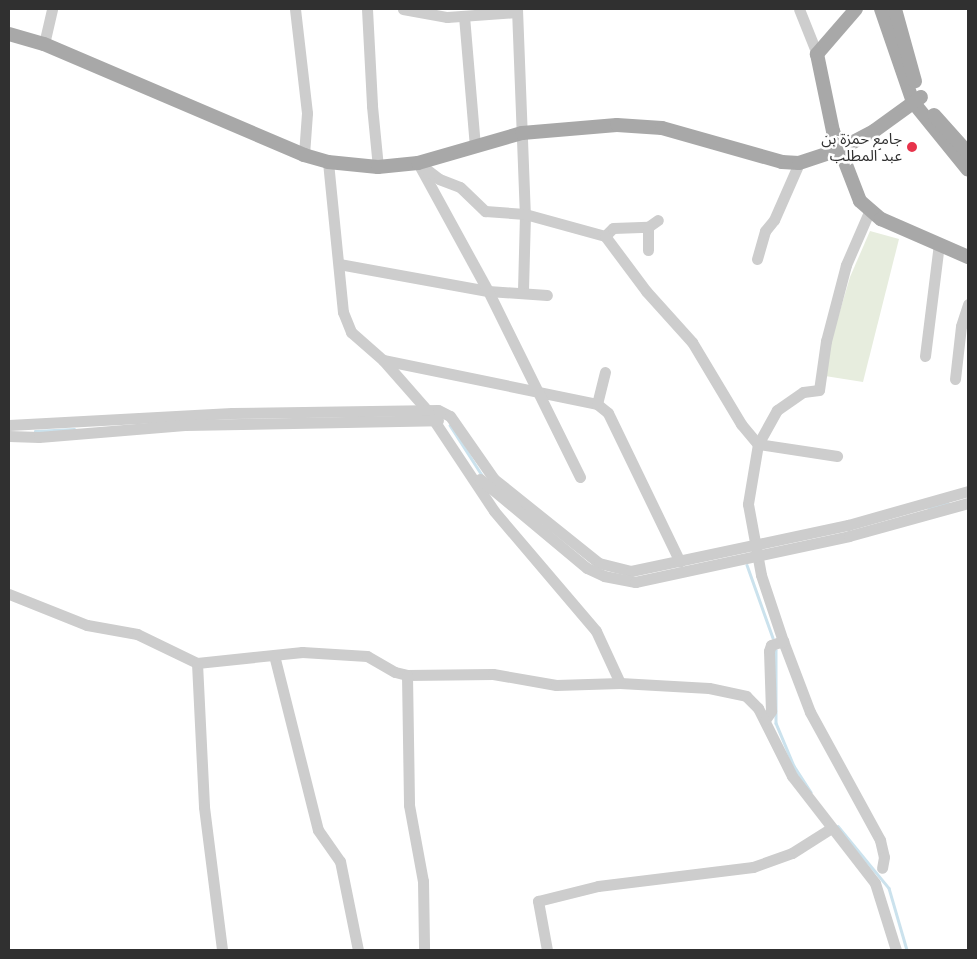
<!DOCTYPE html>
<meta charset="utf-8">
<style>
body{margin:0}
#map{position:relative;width:977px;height:959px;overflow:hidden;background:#fff;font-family:"Noto Sans","Noto Sans Arabic",sans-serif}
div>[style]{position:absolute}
.green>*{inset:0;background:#e7edde}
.stream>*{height:2.5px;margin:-1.25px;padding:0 1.25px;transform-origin:1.25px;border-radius:1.25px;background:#cbe2ed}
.minor>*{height:11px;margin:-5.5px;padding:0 5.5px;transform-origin:5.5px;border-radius:5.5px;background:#cdcdcd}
.major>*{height:14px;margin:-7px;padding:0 7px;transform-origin:7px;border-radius:7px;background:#a8a8a8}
.dots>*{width:14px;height:14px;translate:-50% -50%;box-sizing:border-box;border:2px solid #fff;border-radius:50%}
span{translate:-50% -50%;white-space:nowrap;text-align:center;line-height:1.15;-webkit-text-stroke:5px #fff;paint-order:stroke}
.poi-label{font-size:15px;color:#303030}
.right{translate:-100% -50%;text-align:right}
.frame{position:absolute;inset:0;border:10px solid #303030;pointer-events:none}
</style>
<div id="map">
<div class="green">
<i style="clip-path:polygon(870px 231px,899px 239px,863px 382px,825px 376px,832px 338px,850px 277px)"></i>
</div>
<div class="stream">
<i style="left:450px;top:425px;width:59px;rotate:57.4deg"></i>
<i style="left:35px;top:431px;width:39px;rotate:-3deg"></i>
<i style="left:929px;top:508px;width:19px;rotate:-16deg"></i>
<i style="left:747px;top:565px;width:77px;rotate:70.4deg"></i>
<i style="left:776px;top:650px;width:73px;rotate:90deg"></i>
<i style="left:776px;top:723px;width:47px;rotate:67.3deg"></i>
<i style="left:794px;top:766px;width:31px;rotate:57deg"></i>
<i style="left:838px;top:826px;width:80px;rotate:50.6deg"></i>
<i style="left:889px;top:888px;width:65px;rotate:73.8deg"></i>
</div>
<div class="minor">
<i style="left:295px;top:9px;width:105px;rotate:83.4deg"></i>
<i style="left:307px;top:113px;width:42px;rotate:94.1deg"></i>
<i style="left:367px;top:9px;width:97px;rotate:87deg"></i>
<i style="left:372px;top:106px;width:61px;rotate:84.4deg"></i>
<i style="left:403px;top:9px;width:45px;rotate:10.3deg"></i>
<i style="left:447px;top:17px;width:70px;rotate:-4.1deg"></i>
<i style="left:517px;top:9px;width:205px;rotate:87.8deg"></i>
<i style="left:525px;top:214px;width:79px;rotate:91.5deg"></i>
<i style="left:799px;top:9px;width:48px;rotate:68.2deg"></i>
<i style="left:464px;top:16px;width:130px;rotate:85.2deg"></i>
<i style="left:44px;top:44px;width:36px;rotate:-77deg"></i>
<i style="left:328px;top:162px;width:151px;rotate:84.3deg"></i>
<i style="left:343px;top:312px;width:22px;rotate:68deg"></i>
<i style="left:351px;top:332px;width:43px;rotate:41.2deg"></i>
<i style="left:383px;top:360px;width:67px;rotate:48.7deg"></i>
<i style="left:427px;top:410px;width:121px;rotate:56.4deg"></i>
<i style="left:494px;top:511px;width:157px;rotate:49.6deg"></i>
<i style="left:596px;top:631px;width:57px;rotate:65.2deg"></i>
<i style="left:620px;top:683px;width:89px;rotate:3.2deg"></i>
<i style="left:709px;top:688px;width:38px;rotate:12deg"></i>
<i style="left:746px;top:696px;width:17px;rotate:45deg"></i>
<i style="left:758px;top:708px;width:76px;rotate:63.4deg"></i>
<i style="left:792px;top:776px;width:135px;rotate:52.2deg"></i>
<i style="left:875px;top:883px;width:70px;rotate:72.6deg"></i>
<i style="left:869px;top:212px;width:58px;rotate:113.5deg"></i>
<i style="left:846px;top:265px;width:79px;rotate:104.7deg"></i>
<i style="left:826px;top:341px;width:49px;rotate:98.1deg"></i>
<i style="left:819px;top:390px;width:16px;rotate:173deg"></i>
<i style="left:803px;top:392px;width:32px;rotate:145deg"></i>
<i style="left:777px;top:410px;width:39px;rotate:119deg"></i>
<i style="left:758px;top:444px;width:61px;rotate:99.5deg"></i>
<i style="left:748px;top:504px;width:72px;rotate:79.6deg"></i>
<i style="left:761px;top:575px;width:70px;rotate:71.6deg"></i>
<i style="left:783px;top:641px;width:76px;rotate:69.2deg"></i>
<i style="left:810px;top:712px;width:146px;rotate:61.3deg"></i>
<i style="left:880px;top:840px;width:17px;rotate:77deg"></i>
<i style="left:884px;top:857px;width:11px;rotate:100deg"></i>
<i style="left:648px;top:227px;width:23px;rotate:90deg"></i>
<i style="left:605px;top:236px;width:11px;rotate:-45deg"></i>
<i style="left:613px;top:228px;width:35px;rotate:-2deg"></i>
<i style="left:648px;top:227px;width:12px;rotate:-35deg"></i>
<i style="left:757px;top:259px;width:29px;rotate:-74deg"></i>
<i style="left:765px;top:231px;width:14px;rotate:-51deg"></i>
<i style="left:774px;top:220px;width:62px;rotate:-66.3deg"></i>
<i style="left:339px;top:264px;width:151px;rotate:10.3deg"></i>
<i style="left:488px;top:291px;width:59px;rotate:3.9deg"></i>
<i style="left:925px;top:356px;width:114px;rotate:-82.9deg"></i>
<i style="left:383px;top:360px;width:218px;rotate:11.6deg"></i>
<i style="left:597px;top:404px;width:14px;rotate:39deg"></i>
<i style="left:608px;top:413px;width:165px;rotate:64.2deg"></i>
<i style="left:955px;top:379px;width:53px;rotate:-83.5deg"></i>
<i style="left:961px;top:326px;width:23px;rotate:-72deg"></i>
<i style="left:597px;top:404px;width:33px;rotate:-76deg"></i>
<i style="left:9px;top:425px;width:223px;rotate:-3.1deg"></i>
<i style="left:232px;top:413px;width:206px;rotate:-0.8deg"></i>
<i style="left:438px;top:410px;width:13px;rotate:27deg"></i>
<i style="left:450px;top:416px;width:77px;rotate:55.1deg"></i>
<i style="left:494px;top:479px;width:134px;rotate:38.7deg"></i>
<i style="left:599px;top:563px;width:33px;rotate:14deg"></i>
<i style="left:631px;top:571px;width:222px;rotate:-12deg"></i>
<i style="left:848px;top:525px;width:125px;rotate:-15.8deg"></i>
<i style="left:9px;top:436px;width:30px;rotate:2deg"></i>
<i style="left:39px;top:437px;width:146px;rotate:-4.7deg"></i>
<i style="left:185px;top:425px;width:253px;rotate:-1.1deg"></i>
<i style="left:580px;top:477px;width:208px;rotate:-116.3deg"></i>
<i style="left:488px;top:291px;width:146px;rotate:-118.7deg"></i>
<i style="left:418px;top:163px;width:26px;rotate:37deg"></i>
<i style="left:439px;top:179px;width:22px;rotate:21deg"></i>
<i style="left:460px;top:187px;width:35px;rotate:44deg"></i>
<i style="left:485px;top:211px;width:40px;rotate:4.3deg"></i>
<i style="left:525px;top:214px;width:83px;rotate:15.4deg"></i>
<i style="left:605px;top:236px;width:69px;rotate:53.3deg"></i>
<i style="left:646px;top:291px;width:69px;rotate:48deg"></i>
<i style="left:692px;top:342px;width:96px;rotate:59.1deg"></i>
<i style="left:741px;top:424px;width:26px;rotate:50deg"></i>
<i style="left:758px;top:444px;width:80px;rotate:8.6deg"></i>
<i style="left:480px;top:479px;width:139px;rotate:39.8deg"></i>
<i style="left:587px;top:568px;width:19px;rotate:25deg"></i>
<i style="left:604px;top:576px;width:32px;rotate:11deg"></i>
<i style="left:635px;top:582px;width:219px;rotate:-12.1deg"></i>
<i style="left:849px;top:536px;width:123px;rotate:-15.5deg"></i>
<i style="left:9px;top:594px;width:84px;rotate:21.7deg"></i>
<i style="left:87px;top:625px;width:51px;rotate:10.2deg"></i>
<i style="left:137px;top:634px;width:67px;rotate:25.8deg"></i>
<i style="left:197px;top:663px;width:144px;rotate:87.2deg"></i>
<i style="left:204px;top:807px;width:144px;rotate:82.8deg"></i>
<i style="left:274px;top:655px;width:180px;rotate:75.9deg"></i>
<i style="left:318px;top:830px;width:38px;rotate:55deg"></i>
<i style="left:340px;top:861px;width:91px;rotate:78.6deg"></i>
<i style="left:197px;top:663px;width:106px;rotate:-6deg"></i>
<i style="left:302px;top:652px;width:65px;rotate:3.5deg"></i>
<i style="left:367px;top:656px;width:32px;rotate:30deg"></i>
<i style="left:395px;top:672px;width:12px;rotate:14deg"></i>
<i style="left:407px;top:675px;width:86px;rotate:-0.7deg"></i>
<i style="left:493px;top:674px;width:64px;rotate:9.9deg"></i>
<i style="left:556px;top:685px;width:64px;rotate:-1.8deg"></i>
<i style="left:407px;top:675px;width:130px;rotate:89.1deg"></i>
<i style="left:409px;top:805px;width:77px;rotate:79.6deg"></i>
<i style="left:423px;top:881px;width:67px;rotate:89.1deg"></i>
<i style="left:765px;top:720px;width:11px;rotate:-56deg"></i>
<i style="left:771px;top:711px;width:60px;rotate:-91.9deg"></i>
<i style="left:769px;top:651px;width:6px;rotate:-72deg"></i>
<i style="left:771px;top:645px;width:13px;rotate:-18deg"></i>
<i style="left:547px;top:950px;width:50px;rotate:-100.4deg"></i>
<i style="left:538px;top:901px;width:62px;rotate:-14deg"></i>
<i style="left:598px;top:886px;width:156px;rotate:-7deg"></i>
<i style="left:753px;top:867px;width:41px;rotate:-19.7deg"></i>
<i style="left:792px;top:853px;width:45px;rotate:-32.3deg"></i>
</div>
<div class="major">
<i style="left:856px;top:9px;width:60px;rotate:130.9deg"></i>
<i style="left:817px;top:54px;width:79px;rotate:78.3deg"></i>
<i style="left:833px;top:131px;width:75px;rotate:68.9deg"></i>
<i style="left:860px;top:201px;width:28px;rotate:41deg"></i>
<i style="left:881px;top:219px;width:95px;rotate:23.6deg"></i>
<i style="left:881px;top:9px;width:98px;rotate:71deg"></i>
<i style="left:913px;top:102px;width:87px;rotate:51deg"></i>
<i style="left:895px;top:9px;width:75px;rotate:74.5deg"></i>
<i style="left:9px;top:34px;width:36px;rotate:16deg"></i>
<i style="left:44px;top:44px;width:283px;rotate:23.1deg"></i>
<i style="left:304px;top:155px;width:25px;rotate:16deg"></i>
<i style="left:328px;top:162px;width:50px;rotate:5.7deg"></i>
<i style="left:378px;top:167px;width:40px;rotate:-5.7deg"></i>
<i style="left:418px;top:163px;width:108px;rotate:-16.1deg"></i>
<i style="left:522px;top:133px;width:95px;rotate:-4.8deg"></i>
<i style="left:617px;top:125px;width:45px;rotate:3.8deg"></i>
<i style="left:662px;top:128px;width:125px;rotate:15.8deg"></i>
<i style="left:782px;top:162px;width:17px;rotate:3deg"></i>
<i style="left:799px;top:163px;width:41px;rotate:-18.4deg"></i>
<i style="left:838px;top:150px;width:41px;rotate:-27.8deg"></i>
<i style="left:874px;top:131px;width:58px;rotate:-35.9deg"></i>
<i style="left:934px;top:115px;width:51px;rotate:48.2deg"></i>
</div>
<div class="dots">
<i style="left:912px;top:147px;background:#e7334b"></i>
</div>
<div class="poi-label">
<span class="right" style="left:902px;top:147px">جامع حمزة بن<br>عبد المطلب</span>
</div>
<div class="frame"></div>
</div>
